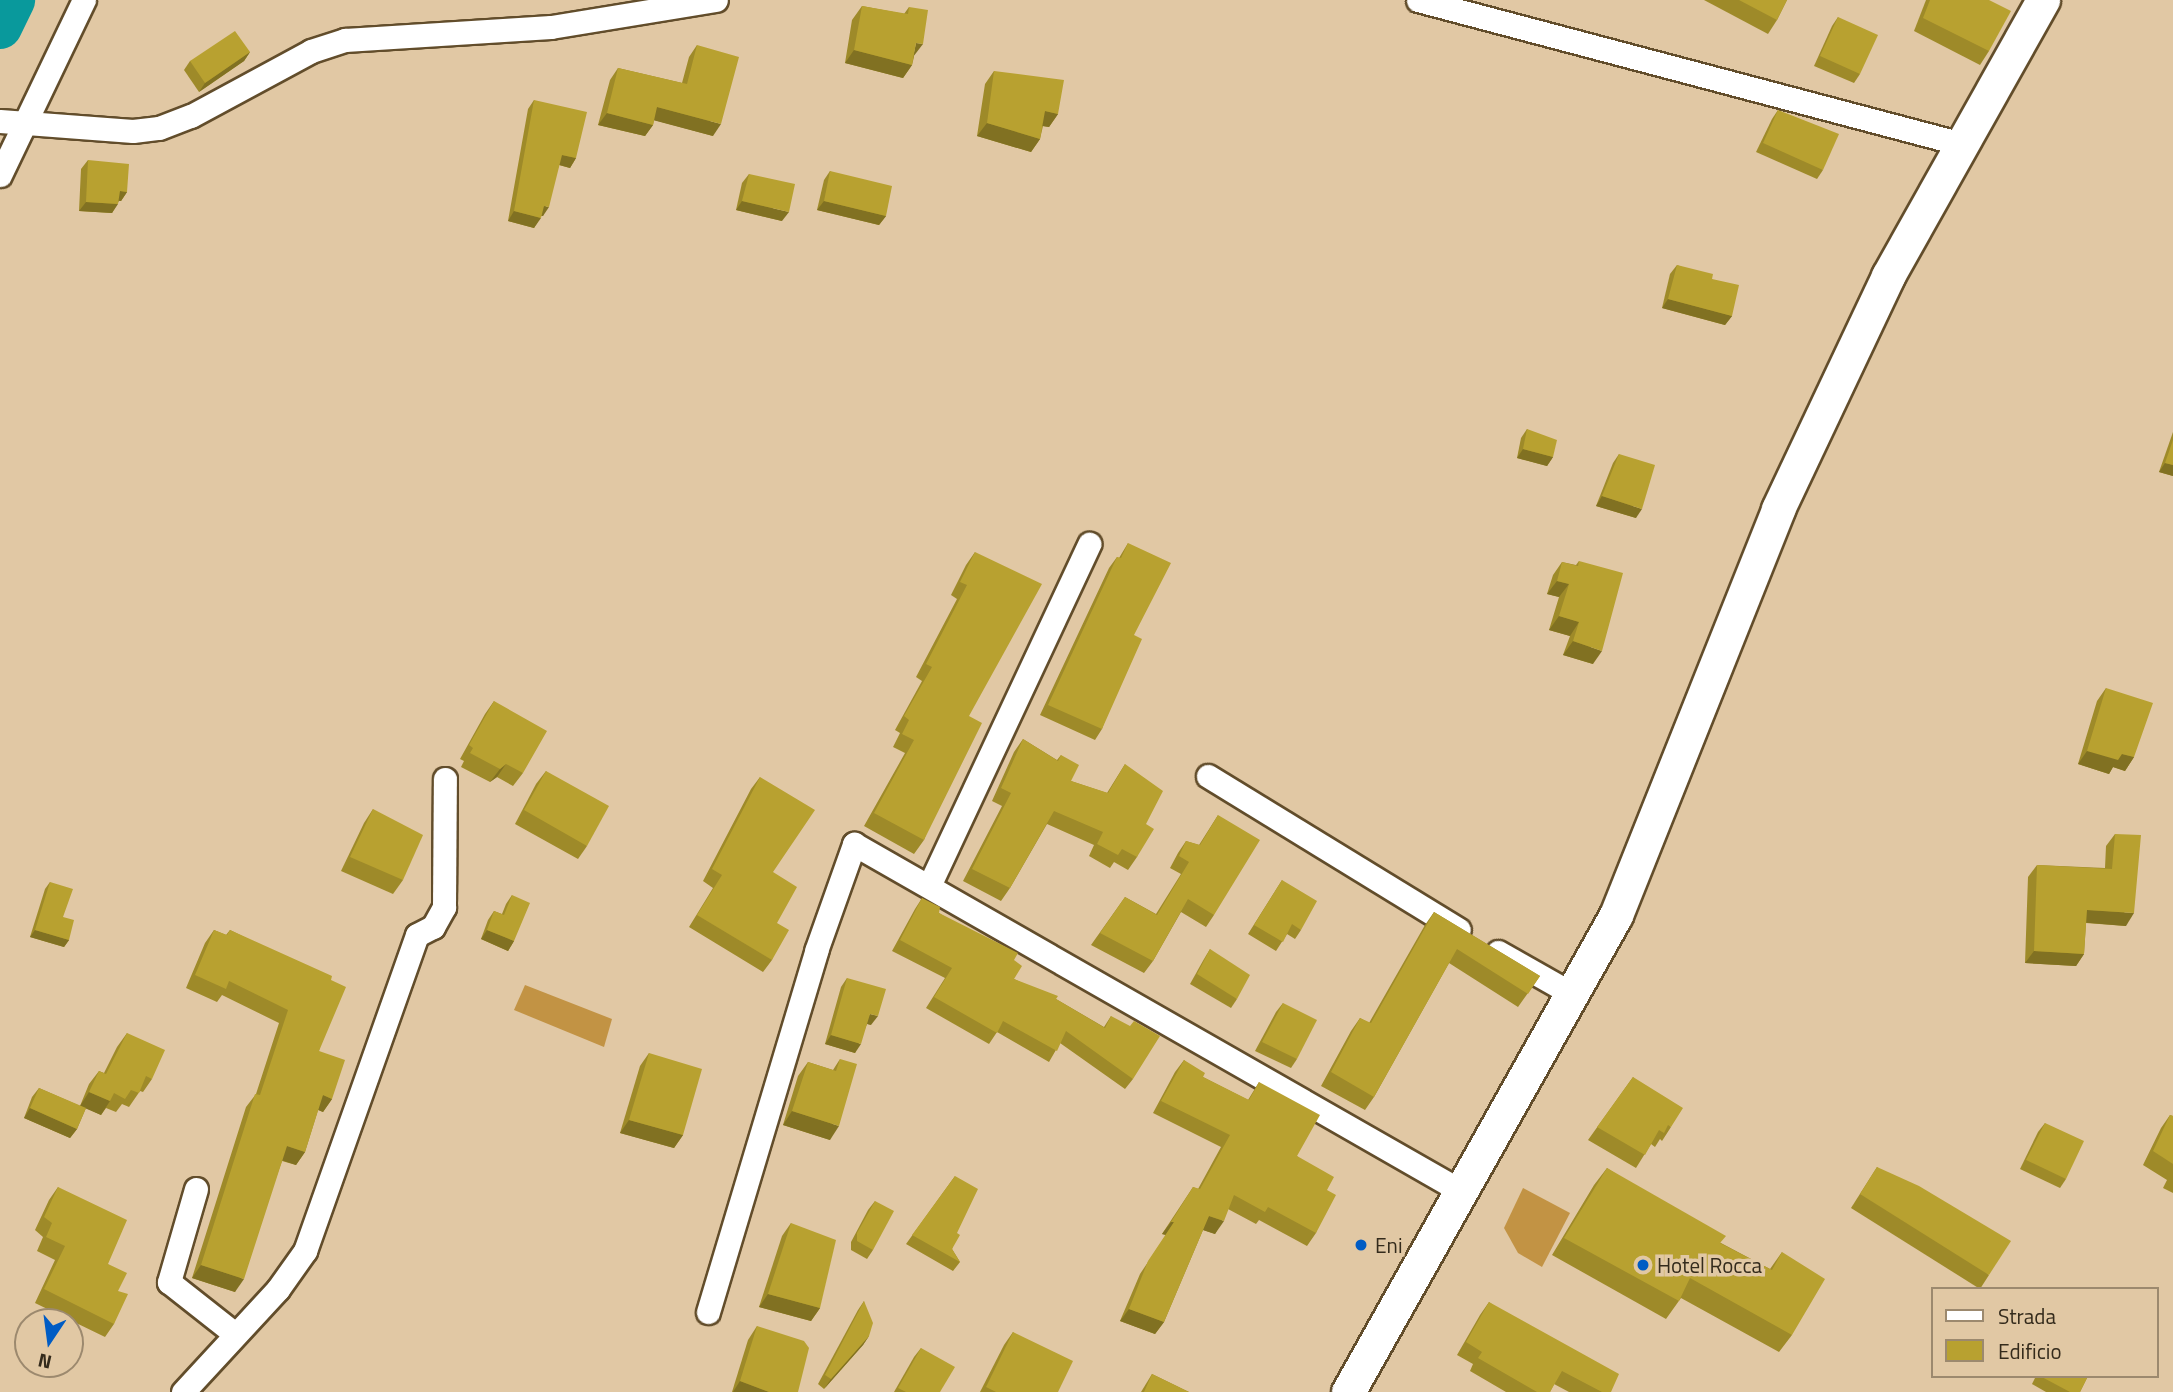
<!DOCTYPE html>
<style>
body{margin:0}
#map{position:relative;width:2173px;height:1392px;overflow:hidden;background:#e1c8a4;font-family:"Titillium Web",sans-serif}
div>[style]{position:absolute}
.green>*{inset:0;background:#c29344}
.river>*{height:44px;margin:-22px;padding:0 22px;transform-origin:22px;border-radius:22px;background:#09999c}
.roads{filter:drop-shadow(2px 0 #624d2b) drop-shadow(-2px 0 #624d2b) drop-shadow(0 2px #624d2b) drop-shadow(0 -2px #624d2b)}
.street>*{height:23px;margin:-11.5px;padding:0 11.5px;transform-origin:11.5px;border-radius:11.5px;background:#fff}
.secondary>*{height:33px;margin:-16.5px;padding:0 16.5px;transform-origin:16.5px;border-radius:16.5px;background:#fff}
.wall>*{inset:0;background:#9e8a29}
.shaded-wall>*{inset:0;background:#817122}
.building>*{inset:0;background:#b8a130}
.dots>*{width:19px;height:19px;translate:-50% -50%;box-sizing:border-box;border:4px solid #e1c8a4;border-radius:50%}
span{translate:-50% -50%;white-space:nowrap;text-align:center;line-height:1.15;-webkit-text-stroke:7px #e1c8a4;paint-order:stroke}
.poi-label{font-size:21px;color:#342b1c}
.left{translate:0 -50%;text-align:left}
.legend{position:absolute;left:1931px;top:1287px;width:228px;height:91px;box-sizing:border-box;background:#e1c8a4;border:2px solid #9c896e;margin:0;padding:9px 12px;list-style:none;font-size:21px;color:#342b1c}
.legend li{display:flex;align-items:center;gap:14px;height:35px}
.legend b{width:35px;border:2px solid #9c896e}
.north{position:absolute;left:14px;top:1308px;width:70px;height:70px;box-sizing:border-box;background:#e1c8a4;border:2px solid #9c896e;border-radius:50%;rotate:193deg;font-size:19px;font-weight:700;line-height:28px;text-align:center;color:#342b1c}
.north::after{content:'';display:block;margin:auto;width:24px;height:32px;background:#005cc4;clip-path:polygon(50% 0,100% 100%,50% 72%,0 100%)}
</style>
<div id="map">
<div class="green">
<i style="clip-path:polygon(525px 985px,612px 1019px,604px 1047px,514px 1010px)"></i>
<i style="clip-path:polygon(1523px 1188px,1570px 1213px,1542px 1267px,1518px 1253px,1504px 1228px)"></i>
</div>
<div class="river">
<i style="left:0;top:27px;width:30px;rotate:-64deg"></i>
</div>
<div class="roads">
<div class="street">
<i style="left:1418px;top:0;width:563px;rotate:14.83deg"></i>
<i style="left:0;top:121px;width:133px;rotate:4.3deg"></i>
<i style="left:133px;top:131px;width:26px;rotate:-7deg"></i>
<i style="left:159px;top:128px;width:34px;rotate:-21deg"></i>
<i style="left:191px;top:116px;width:136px;rotate:-28.4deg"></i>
<i style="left:311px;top:51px;width:36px;rotate:-18deg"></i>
<i style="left:345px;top:40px;width:206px;rotate:-3.6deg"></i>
<i style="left:551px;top:27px;width:167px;rotate:-9.3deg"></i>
<i style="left:0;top:175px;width:194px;rotate:-64.4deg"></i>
<i style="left:1208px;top:776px;width:294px;rotate:31.5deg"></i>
<i style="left:929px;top:886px;width:378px;rotate:-64.9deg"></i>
<i style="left:1498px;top:952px;width:87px;rotate:29.5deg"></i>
<i style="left:196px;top:1189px;width:97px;rotate:106.2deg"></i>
<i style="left:169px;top:1282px;width:84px;rotate:38.2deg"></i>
<i style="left:708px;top:1312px;width:377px;rotate:-73.3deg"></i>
<i style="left:816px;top:951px;width:114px;rotate:-70.4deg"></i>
<i style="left:854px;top:844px;width:699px;rotate:29.76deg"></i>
<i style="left:183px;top:1392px;width:140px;rotate:-47.3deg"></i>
<i style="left:278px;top:1289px;width:47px;rotate:-54.6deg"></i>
<i style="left:305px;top:1251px;width:335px;rotate:-70.5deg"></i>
<i style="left:417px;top:935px;width:18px;rotate:-27deg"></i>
<i style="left:433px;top:927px;width:23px;rotate:-61deg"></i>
<i style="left:444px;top:907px;width:128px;rotate:-89.6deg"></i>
</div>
<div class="secondary">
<i style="left:1348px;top:1392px;width:547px;rotate:-60.67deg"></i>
<i style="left:1616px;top:915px;width:437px;rotate:-68.2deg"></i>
<i style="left:1778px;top:509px;width:258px;rotate:-64.7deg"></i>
<i style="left:1888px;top:276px;width:317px;rotate:-60.7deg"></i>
</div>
</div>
<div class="wall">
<i style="clip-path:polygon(1704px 0,1787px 0,1777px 20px,1768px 34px)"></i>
<i style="clip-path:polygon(1926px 0,1989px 0,1989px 51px,1980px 65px,1914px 31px)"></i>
<i style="clip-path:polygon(862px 6px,904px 14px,909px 7px,914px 57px,912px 65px,903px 78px,845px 63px,852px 20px)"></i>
<i style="clip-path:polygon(1838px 17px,1860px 74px,1854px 83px,1814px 66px,1832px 26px)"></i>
<i style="clip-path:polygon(697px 45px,713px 136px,654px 120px,653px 125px,645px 136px,598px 125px,610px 80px,618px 68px,682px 83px,689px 57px)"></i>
<i style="clip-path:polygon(250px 52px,244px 61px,199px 92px,184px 70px,190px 61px)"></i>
<i style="clip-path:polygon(994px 71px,1058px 114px,1049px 127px,1043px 126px,1040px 139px,1031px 152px,977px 136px,985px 84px)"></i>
<i style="clip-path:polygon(534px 100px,576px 158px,570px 168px,559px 165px,543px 216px,541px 216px,534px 228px,508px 221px,528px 109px)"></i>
<i style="clip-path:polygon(1778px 110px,1823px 170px,1817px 179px,1756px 152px,1772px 119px)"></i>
<i style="clip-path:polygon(88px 160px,127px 192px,121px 201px,119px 201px,112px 213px,79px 211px,81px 169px)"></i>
<i style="clip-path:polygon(830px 171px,886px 216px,879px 225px,817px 210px,824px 180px)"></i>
<i style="clip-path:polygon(749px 174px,782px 221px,736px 210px,742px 183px)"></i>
<i style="clip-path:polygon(1677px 265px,1712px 279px,1732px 316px,1725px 325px,1662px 308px,1670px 274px)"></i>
<i style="clip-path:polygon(1527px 429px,1553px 457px,1547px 466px,1517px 458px,1521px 438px)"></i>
<i style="clip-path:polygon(2173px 432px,2173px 476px,2159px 472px)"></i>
<i style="clip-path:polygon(1619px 454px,1636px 518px,1596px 506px,1613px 463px)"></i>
<i style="clip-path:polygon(1128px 543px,1134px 635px,1102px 729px,1095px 740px,1040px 715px,1109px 568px,1117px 557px,1119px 558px)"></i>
<i style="clip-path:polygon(975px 552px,969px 716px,924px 840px,914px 854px,864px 826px,905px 753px,893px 747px,900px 733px,895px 730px,922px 681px,916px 677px,957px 599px,951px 595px,966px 565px)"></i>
<i style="clip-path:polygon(1579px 561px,1593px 664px,1563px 655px,1570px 636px,1549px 630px,1559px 597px,1547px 594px,1553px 575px,1562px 562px,1576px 565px)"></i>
<i style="clip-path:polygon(2106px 688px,2134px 757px,2125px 771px,2113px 767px,2109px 774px,2078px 764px,2097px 701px)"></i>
<i style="clip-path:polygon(494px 701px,523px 773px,513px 786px,497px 777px,490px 782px,461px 767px,464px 761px,460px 759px,485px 714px)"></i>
<i style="clip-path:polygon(1023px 739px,1057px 760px,1061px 755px,1071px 781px,1107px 793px,1125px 764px,1146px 824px,1137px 857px,1128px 870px,1114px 862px,1110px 868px,1089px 856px,1094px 845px,1047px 824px,1010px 888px,1001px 901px,963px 881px,1002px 806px,992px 801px,1014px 752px)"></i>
<i style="clip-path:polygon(546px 771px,587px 846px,578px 859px,515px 824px,536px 784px)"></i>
<i style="clip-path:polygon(760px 777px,773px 872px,777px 923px,772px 960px,763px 972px,689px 927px,713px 888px,703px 881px,751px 789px)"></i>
<i style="clip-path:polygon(373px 809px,403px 880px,393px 894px,341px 871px,364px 823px)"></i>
<i style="clip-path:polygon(1218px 815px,1214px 915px,1206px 927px,1181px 912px,1153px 961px,1144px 973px,1091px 945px,1125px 897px,1156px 914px,1181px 874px,1170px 868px,1178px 853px,1186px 841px,1199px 845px)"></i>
<i style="clip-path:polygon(2115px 834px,2126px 926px,2086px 923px,2084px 954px,2076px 966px,2025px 963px,2028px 877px,2037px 865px,2105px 868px,2106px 846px)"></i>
<i style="clip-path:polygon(1282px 880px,1301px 930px,1295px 939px,1287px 934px,1276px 951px,1248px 934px)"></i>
<i style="clip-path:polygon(50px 882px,63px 917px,69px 940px,64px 947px,30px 937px,45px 889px)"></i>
<i style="clip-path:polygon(512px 895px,514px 941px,508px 951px,481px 939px,488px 920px,494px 911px,502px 914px,506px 904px)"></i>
<i style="clip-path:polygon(922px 898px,939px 913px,1014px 960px,1014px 979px,1056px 999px,1104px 1027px,1111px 1016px,1133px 1079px,1125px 1089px,1060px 1043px,1049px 1062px,997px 1032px,989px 1044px,926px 1008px,945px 978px,892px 951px,915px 909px)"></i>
<i style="clip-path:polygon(1434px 912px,1540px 976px,1518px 1007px,1449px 963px,1374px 1097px,1365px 1110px,1321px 1086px,1351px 1031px,1360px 1018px,1369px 1023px,1425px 925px)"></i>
<i style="clip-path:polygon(214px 930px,226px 935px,230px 930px,331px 980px,319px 1051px,332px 1099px,323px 1112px,318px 1110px,305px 1152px,296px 1165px,282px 1161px,235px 1292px,192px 1278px,246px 1107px,256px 1094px,279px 1023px,222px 995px,217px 1002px,186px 988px,205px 943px)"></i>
<i style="clip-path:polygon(1210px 949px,1237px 999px,1231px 1008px,1190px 984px,1204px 959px)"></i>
<i style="clip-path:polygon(847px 978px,871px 1025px,867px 1024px,855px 1053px,825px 1044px,841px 987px)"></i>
<i style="clip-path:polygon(1283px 1003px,1297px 1059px,1291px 1068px,1255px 1051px,1276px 1012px)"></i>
<i style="clip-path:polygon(127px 1033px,152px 1079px,143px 1092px,140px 1091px,129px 1107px,122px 1104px,116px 1112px,106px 1108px,101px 1115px,86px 1108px,77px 1129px,70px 1138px,24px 1118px,32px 1097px,39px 1088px,80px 1106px,89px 1084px,99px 1071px,104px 1073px,117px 1047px)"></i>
<i style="clip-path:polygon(649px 1053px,683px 1135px,674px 1148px,620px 1133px,640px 1066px)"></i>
<i style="clip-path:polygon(840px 1059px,830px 1140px,783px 1125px,798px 1076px,808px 1062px,833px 1070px)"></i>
<i style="clip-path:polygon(1184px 1060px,1203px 1077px,1248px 1100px,1259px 1082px,1297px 1156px,1327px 1190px,1316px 1233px,1307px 1246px,1259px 1220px,1256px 1224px,1228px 1209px,1215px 1234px,1203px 1230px,1164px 1322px,1155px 1334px,1120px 1321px,1140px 1274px,1166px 1235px,1162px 1234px,1193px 1187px,1198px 1189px,1221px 1147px,1153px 1113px,1175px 1072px)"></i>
<i style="clip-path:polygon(1633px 1077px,1671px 1127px,1662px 1141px,1660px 1139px,1655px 1147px,1651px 1144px,1636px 1168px,1588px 1140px)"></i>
<i style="clip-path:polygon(2170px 1115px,2173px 1116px,2173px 1193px,2163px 1188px,2167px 1180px,2143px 1165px,2161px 1128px)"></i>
<i style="clip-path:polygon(2045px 1123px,2066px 1179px,2060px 1188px,2020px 1169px,2038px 1132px)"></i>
<i style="clip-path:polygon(1877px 1167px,1989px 1275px,1980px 1289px,1851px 1208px)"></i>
<i style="clip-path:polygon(1607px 1168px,1721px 1243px,1770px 1269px,1782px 1252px,1792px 1335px,1779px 1352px,1681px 1298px,1666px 1319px,1552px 1255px,1594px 1185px)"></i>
<i style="clip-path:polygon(955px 1176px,957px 1233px,952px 1249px,960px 1262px,953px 1271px,906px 1244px)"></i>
<i style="clip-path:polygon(58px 1187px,108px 1264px,118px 1291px,114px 1324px,105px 1337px,35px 1303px,55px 1260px,37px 1251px,43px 1237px,35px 1230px,49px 1200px)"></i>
<i style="clip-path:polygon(875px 1201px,873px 1250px,867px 1259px,851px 1250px,851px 1242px,868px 1210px)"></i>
<i style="clip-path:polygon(791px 1223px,820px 1308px,811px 1321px,759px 1307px,782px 1236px)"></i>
<i style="clip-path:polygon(864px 1301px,869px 1336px,863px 1345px,824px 1389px,818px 1384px,858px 1310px)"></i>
<i style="clip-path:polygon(1489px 1302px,1611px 1392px,1569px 1392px,1554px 1384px,1550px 1392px,1506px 1392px,1470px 1371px,1473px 1364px,1457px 1355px,1480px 1315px)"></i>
<i style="clip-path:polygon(757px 1326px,798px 1392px,732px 1392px,748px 1340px)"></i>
<i style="clip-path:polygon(1013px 1332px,1058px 1392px,980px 1392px,1004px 1345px)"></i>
<i style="clip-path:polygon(921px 1348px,940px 1392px,894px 1392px,914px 1357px)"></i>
<i style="clip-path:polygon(1152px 1374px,1189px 1392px,1141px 1392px)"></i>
<i style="clip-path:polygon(2036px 1376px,2088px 1376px,2080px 1392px,2046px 1392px,2032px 1384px)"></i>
</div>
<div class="shaded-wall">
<i style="clip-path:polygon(916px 43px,923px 44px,913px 57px)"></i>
<i style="clip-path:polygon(854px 50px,912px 65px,903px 78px,845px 63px)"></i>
<i style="clip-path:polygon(250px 52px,244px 61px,199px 92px,205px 83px)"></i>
<i style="clip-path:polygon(657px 107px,721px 124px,713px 136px,649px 119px)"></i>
<i style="clip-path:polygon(1045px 111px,1058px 114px,1049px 127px,1036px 125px)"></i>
<i style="clip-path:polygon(607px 113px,653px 125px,645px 136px,598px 125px)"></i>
<i style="clip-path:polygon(987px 123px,1040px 139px,1031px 152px,977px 136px)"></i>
<i style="clip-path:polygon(562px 155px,576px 158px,570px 168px,556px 164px)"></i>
<i style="clip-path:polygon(120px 191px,127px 192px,121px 201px,113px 200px)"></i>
<i style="clip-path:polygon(742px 201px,789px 212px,782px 221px,736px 210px)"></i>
<i style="clip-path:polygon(824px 201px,886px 216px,879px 225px,817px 210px)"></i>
<i style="clip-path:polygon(86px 202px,118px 204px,112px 213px,79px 211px)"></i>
<i style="clip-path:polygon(544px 206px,549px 207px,543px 216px,537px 215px)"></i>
<i style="clip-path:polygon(514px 211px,541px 218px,534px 228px,508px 221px)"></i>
<i style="clip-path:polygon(1668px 299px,1732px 316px,1725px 325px,1662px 308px)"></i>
<i style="clip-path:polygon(1523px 449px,1553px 457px,1547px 466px,1517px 458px)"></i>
<i style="clip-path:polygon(2165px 463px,2173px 465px,2173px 476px,2159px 472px)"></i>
<i style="clip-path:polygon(1602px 496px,1642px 509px,1636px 518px,1596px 506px)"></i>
<i style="clip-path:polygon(1557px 581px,1569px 584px,1559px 597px,1547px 594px)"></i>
<i style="clip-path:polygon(1559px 616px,1579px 622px,1570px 636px,1549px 630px)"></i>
<i style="clip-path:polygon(1573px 641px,1602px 651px,1593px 664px,1563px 655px)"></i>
<i style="clip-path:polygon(2087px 751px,2122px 754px,2134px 757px,2125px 771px,2113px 767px,2109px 774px,2078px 764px)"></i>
<i style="clip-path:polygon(506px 764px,497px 777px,490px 782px,500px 769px)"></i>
<i style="clip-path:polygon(2087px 910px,2134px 913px,2126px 926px,2078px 922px)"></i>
<i style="clip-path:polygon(35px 930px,69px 940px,64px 947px,30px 937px)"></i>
<i style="clip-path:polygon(487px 930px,514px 941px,508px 951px,481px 939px)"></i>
<i style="clip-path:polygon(2034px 951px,2084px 954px,2076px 966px,2025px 963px)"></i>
<i style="clip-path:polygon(870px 1014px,878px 1016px,871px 1025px,864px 1023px)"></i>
<i style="clip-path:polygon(831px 1035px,861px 1044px,855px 1053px,825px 1044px)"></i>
<i style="clip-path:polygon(89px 1092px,110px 1101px,101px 1115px,80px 1106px)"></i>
<i style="clip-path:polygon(323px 1095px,332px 1099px,323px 1112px,314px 1108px)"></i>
<i style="clip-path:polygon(30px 1108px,77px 1129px,70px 1138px,24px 1118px)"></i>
<i style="clip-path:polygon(792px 1111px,839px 1126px,830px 1140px,783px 1125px)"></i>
<i style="clip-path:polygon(629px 1120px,683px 1135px,674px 1148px,620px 1133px)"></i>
<i style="clip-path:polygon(287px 1146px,305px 1152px,296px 1165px,278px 1159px)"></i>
<i style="clip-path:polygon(1209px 1216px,1224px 1221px,1215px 1234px,1200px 1229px)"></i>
<i style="clip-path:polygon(1171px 1222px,1174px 1222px,1166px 1235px,1162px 1234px)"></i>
<i style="clip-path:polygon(201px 1265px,244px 1279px,235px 1292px,192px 1278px)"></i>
<i style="clip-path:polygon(768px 1294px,820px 1308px,811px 1321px,759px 1307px)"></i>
<i style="clip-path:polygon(1129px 1309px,1164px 1322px,1155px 1334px,1120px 1321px)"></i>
<i style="clip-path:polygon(869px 1336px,863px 1345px,824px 1389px,831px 1379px)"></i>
<i style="clip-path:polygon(740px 1381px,769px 1392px,733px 1392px)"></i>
</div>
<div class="building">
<i style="clip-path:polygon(1739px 0,1787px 0,1777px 20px)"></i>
<i style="clip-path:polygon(1930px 0,1989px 0,2011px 11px,1989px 51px,1923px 18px)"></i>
<i style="clip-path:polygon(862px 6px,908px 14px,909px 7px,928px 10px,923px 44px,916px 43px,912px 65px,854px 50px)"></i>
<i style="clip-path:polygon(1838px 17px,1878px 35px,1860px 74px,1820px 56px)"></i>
<i style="clip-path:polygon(235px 31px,250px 52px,205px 83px,190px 61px)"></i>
<i style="clip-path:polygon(697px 45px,739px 57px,721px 124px,657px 107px,653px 125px,607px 113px,618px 68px,687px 84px)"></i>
<i style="clip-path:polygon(994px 71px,1064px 80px,1058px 114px,1045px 111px,1040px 139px,987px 123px)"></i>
<i style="clip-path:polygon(534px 100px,587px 112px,576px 158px,562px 155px,549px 207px,544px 206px,541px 218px,514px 211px)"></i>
<i style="clip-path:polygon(1778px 110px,1839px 134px,1823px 170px,1763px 143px)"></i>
<i style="clip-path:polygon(88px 160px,129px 164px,127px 192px,120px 191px,118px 204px,86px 202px)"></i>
<i style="clip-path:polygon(830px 171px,892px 186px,886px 216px,824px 201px)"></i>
<i style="clip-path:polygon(749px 174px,795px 184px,789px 212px,742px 201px)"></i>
<i style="clip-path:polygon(1677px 265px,1713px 274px,1712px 279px,1739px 285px,1732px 316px,1668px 299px)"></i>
<i style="clip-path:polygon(1527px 429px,1557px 440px,1553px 457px,1523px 449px)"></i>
<i style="clip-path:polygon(2173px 440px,2173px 465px,2165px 463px)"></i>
<i style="clip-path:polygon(1619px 454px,1655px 465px,1642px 509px,1602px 496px)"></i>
<i style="clip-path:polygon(1128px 543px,1171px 563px,1134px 635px,1142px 639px,1102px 729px,1048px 705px,1117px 557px,1121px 558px)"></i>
<i style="clip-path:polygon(975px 552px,1042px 584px,969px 716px,982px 723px,924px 840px,874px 813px,914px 740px,902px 734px,909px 720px,904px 716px,932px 667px,926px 664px,967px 585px,960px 582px)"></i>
<i style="clip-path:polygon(1579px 561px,1623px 573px,1602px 651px,1573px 641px,1579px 622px,1559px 616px,1569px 584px,1557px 581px,1562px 562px,1578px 566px)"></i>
<i style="clip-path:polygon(2106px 688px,2153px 703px,2134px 757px,2122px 754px,2118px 760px,2087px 751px)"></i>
<i style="clip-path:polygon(494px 701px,547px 731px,523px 773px,506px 764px,500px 769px,470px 753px,473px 748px,469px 745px)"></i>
<i style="clip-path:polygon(1023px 739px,1058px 761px,1061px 755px,1079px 765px,1071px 781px,1108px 793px,1125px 764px,1163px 791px,1146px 824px,1154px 829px,1137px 857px,1122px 849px,1118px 855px,1097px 844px,1103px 832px,1054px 811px,1010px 888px,972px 869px,1011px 793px,1001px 788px)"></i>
<i style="clip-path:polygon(546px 771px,609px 806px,587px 846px,524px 810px)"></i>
<i style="clip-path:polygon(760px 777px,815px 810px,773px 872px,797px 887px,777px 923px,789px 930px,772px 960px,697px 915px,722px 875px,712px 869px)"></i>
<i style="clip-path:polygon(373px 809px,423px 835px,403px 880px,350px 857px)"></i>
<i style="clip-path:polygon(1218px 815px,1260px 840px,1214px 915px,1188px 899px,1153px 961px,1100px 933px,1125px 897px,1157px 915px,1189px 862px,1179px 856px,1186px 841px,1200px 845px)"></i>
<i style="clip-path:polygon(2115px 834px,2141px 835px,2134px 913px,2087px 910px,2084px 954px,2034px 951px,2037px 865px,2112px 869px)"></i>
<i style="clip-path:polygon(1282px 880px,1317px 901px,1301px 930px,1292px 924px,1283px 942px,1254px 925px)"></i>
<i style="clip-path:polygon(50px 882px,73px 889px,63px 917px,74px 920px,69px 940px,35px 930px)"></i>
<i style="clip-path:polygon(512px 895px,530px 903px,514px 941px,487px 930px,494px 911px,504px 915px)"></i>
<i style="clip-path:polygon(922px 898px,940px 907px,939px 913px,1018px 953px,1014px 960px,1022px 966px,1014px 979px,1058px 996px,1056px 999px,1105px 1028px,1111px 1016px,1130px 1026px,1134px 1021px,1160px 1036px,1133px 1079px,1066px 1031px,1057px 1051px,1003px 1021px,997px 1033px,934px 997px,952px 968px,900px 940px)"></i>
<i style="clip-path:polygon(1434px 912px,1540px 976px,1528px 994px,1457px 949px,1374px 1097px,1331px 1072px,1360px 1018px,1371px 1023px)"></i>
<i style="clip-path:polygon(214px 930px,227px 935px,230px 930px,332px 976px,331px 980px,346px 987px,319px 1051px,345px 1060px,332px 1099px,323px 1095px,305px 1152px,287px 1146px,244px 1279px,201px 1265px,255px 1094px,260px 1095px,288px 1010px,229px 981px,226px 989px,195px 975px)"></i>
<i style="clip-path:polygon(1210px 949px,1250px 975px,1237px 999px,1197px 974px)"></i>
<i style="clip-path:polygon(847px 978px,886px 989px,878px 1016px,870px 1014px,861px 1044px,831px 1035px)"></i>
<i style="clip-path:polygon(1283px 1003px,1317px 1020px,1297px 1059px,1262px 1042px)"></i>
<i style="clip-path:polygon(127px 1033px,165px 1050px,152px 1079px,146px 1076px,139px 1093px,131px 1090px,125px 1099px,114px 1093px,110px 1101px,89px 1092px,99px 1071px,106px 1074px)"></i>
<i style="clip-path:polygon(649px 1053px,702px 1069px,683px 1135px,629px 1120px)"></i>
<i style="clip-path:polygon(840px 1059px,857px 1064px,839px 1126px,792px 1111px,808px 1062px,836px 1071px)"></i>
<i style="clip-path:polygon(1184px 1060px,1205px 1073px,1203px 1077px,1249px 1100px,1259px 1082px,1320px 1115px,1297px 1156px,1334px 1177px,1327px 1190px,1336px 1195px,1316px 1233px,1268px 1207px,1265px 1212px,1234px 1195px,1224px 1221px,1209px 1216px,1164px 1322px,1129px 1309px,1148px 1261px,1174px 1222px,1171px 1222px,1193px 1187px,1200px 1189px,1230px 1135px,1161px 1101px)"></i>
<i style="clip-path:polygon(1633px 1077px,1683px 1108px,1671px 1127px,1668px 1125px,1664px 1133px,1659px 1130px,1645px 1155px,1597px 1127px)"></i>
<i style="clip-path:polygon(39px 1088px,86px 1108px,77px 1129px,30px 1108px)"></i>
<i style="clip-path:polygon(2170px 1115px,2173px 1116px,2173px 1164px,2153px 1151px)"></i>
<i style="clip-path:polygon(2045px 1123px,2084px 1141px,2066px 1179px,2026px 1160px)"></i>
<i style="clip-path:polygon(1877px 1167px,1919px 1186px,2011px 1241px,1989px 1275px,1860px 1194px)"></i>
<i style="clip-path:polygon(1607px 1168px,1726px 1236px,1720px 1243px,1772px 1270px,1782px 1252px,1825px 1279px,1792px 1335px,1690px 1278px,1679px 1301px,1564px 1238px)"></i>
<i style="clip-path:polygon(955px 1176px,978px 1189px,957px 1233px,960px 1235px,952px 1249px,960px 1262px,912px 1235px)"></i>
<i style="clip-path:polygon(58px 1187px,127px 1220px,108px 1264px,127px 1273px,118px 1291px,128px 1294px,114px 1324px,44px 1289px,65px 1246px,46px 1237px,52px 1223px,44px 1217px)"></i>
<i style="clip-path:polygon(875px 1201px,894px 1211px,873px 1250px,857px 1241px,857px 1233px)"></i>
<i style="clip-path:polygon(791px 1223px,836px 1240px,820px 1308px,768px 1294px)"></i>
<i style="clip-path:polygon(864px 1301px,873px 1323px,869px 1336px,831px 1379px,825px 1375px)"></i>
<i style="clip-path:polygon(1489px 1302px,1619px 1374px,1611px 1392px,1602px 1392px,1562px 1371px,1550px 1392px,1537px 1392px,1478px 1358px,1482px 1352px,1466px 1342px)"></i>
<i style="clip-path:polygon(757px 1326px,804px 1341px,809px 1348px,798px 1392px,769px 1392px,740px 1381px)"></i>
<i style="clip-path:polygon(1013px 1332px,1073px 1361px,1058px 1392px,996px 1392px,986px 1387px)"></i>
<i style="clip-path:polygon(921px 1348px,955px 1367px,940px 1392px,906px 1392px,898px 1388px)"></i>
<i style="clip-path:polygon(1152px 1374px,1189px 1392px,1144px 1392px)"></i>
<i style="clip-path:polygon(2040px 1376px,2088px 1376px,2080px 1392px,2070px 1392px)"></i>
</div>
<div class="dots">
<i style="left:1361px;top:1245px;background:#005cc4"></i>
<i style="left:1643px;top:1265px;background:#005cc4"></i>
</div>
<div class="poi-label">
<span class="left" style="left:1375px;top:1245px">Eni</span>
<span class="left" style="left:1657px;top:1265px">Hotel Rocca</span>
</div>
<ul class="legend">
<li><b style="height:9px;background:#fff"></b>Strada</li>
<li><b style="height:19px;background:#b8a130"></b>Edificio</li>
</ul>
<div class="north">N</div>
</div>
